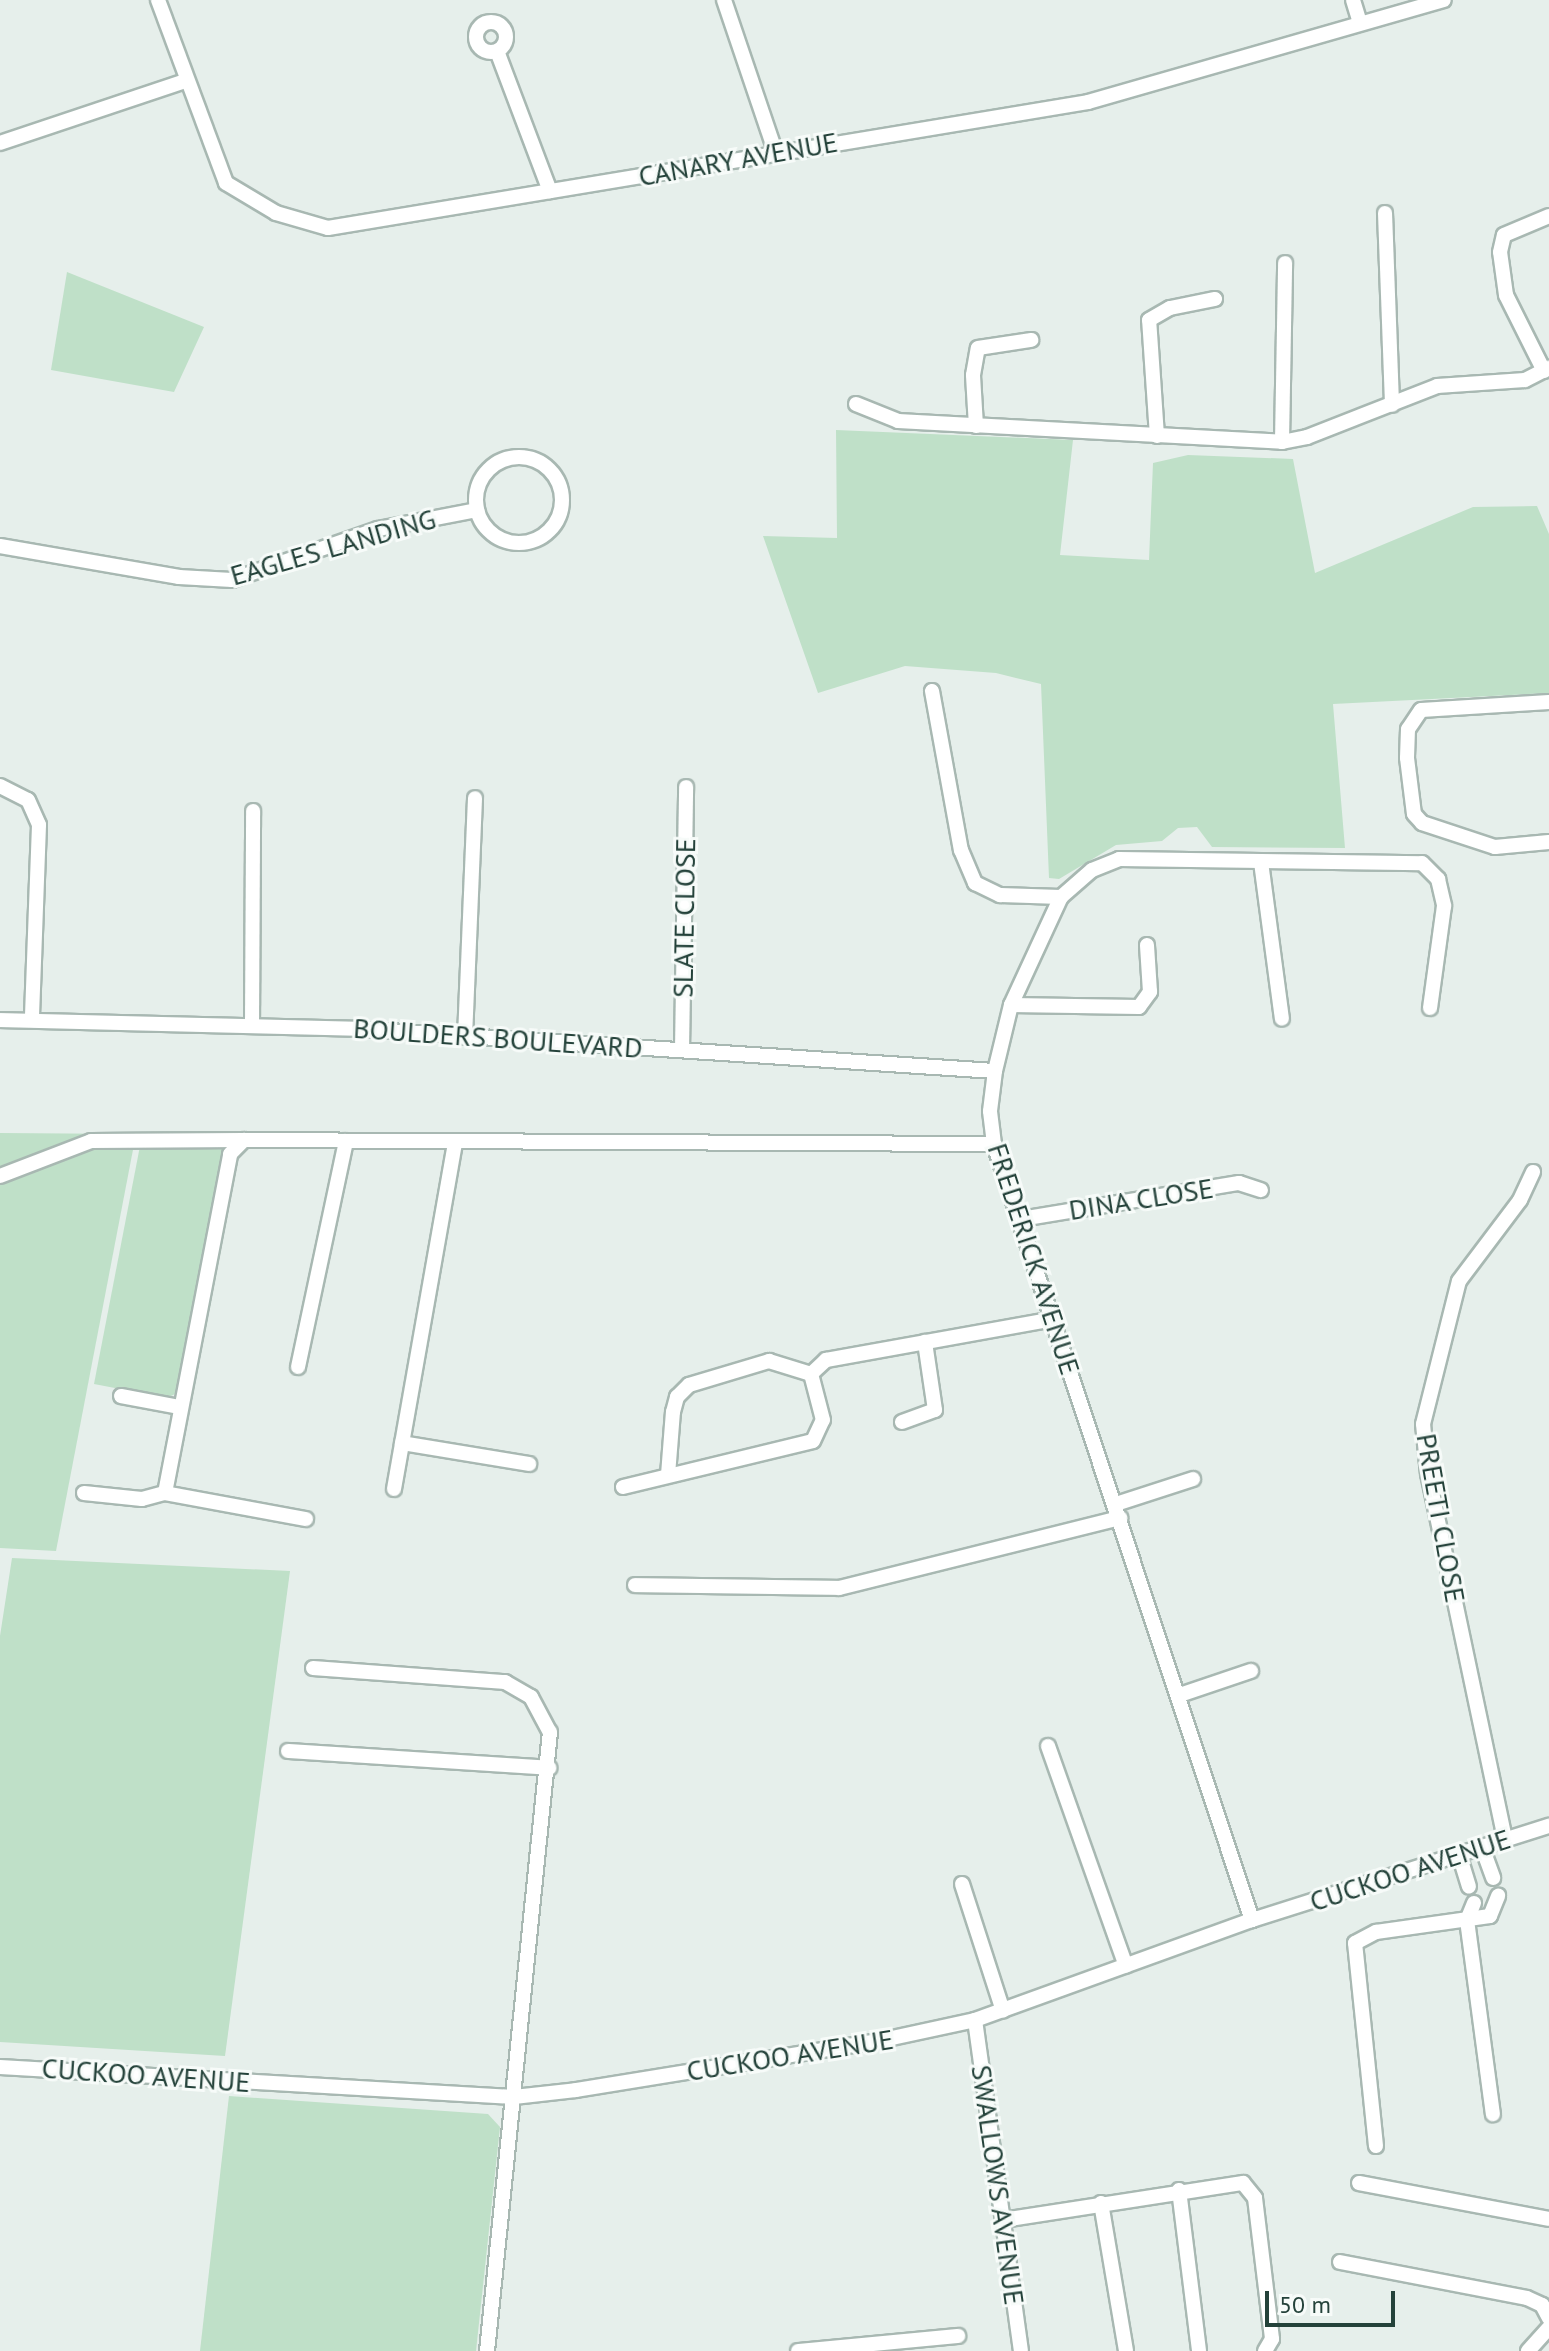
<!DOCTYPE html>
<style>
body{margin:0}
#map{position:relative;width:1549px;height:2351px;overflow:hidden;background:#e6efeb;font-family:"PT Sans",sans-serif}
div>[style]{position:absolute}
.green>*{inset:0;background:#bfe0c8}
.roads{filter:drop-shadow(2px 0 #a8b8b2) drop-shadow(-2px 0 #a8b8b2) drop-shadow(0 2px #a8b8b2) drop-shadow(0 -2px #a8b8b2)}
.minor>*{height:14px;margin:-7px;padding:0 7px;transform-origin:7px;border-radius:7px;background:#fff}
.minor>.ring{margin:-7px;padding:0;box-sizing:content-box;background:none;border:14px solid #fff;border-radius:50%}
span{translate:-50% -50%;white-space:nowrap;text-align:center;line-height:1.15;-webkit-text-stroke:6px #f7fbf9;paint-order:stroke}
.street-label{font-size:28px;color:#24423a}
.scale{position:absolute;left:1265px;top:2291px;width:130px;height:36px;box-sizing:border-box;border:4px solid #24423a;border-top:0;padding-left:10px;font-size:24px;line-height:28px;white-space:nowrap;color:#24423a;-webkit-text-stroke:6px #f7fbf9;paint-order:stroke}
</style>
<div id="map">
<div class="green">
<i style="clip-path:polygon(67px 272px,204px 327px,174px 392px,51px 370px)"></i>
<i style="clip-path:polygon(836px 430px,1073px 440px,1060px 555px,1149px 560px,1153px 463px,1188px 455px,1293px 459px,1315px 573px,1473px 507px,1537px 506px,1549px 534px,1549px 693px,1333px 704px,1345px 848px,1212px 847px,1197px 827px,1178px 828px,1162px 841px,1116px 845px,1059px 879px,1049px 878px,1041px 684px,996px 673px,905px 666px,818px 693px,763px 536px,837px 538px)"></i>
<i style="clip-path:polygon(0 1133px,136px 1134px,56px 1551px,0 1548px)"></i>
<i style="clip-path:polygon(140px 1146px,225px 1147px,175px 1394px,167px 1398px,94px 1384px)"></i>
<i style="clip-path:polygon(12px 1558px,290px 1571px,225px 2056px,0 2042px,0 1636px)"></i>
<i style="clip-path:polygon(229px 2096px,488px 2114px,500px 2127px,476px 2351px,200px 2351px)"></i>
</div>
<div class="roads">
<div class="minor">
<i style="left:158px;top:0;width:195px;rotate:69.6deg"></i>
<i style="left:226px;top:183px;width:58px;rotate:31deg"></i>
<i style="left:276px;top:213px;width:54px;rotate:16.1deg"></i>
<i style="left:328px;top:228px;width:770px;rotate:-9.41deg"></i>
<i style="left:1088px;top:102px;width:370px;rotate:-16deg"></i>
<i style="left:724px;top:0;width:159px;rotate:71.3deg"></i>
<i style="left:1353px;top:0;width:24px;rotate:73deg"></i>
<i class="ring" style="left:476px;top:22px;width:16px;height:16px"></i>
<i style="left:497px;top:51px;width:150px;rotate:69.3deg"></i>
<i style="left:0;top:143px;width:195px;rotate:-18.5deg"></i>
<i style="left:1385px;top:213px;width:192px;rotate:87.9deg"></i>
<i style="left:1544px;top:371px;width:85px;rotate:-116.6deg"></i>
<i style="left:1506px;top:295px;width:43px;rotate:-97.9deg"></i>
<i style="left:1500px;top:252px;width:17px;rotate:-77deg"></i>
<i style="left:1504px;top:235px;width:49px;rotate:-22.9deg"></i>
<i style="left:856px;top:404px;width:45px;rotate:22deg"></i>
<i style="left:898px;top:421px;width:385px;rotate:3.1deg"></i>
<i style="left:1282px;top:442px;width:25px;rotate:-11deg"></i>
<i style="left:1307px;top:437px;width:140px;rotate:-21.4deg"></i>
<i style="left:1437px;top:386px;width:88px;rotate:-3.9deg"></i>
<i style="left:1525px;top:380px;width:27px;rotate:-27deg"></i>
<i style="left:976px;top:426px;width:51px;rotate:-93.4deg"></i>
<i style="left:973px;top:375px;width:27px;rotate:-80deg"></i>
<i style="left:978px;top:348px;width:54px;rotate:-8.6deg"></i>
<i style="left:1157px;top:436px;width:116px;rotate:-93.9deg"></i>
<i style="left:1149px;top:320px;width:24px;rotate:-30deg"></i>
<i style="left:1170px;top:308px;width:46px;rotate:-11.3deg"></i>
<i style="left:1282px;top:442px;width:179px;rotate:-89deg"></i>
<i class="ring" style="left:476px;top:457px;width:72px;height:72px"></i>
<i style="left:0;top:546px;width:182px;rotate:9.8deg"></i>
<i style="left:179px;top:577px;width:53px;rotate:3.2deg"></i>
<i style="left:232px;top:580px;width:155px;rotate:-19.3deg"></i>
<i style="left:378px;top:529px;width:101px;rotate:-10.9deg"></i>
<i style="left:932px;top:691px;width:162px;rotate:79.7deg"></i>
<i style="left:961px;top:850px;width:36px;rotate:67deg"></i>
<i style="left:975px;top:883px;width:28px;rotate:26deg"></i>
<i style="left:1000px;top:895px;width:61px;rotate:1.9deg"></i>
<i style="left:1549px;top:702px;width:128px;rotate:176.4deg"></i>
<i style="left:1421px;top:710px;width:23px;rotate:124deg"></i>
<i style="left:1408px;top:729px;width:29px;rotate:92deg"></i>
<i style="left:1407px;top:758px;width:56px;rotate:82.9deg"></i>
<i style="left:1414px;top:814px;width:12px;rotate:48deg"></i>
<i style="left:1422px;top:823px;width:77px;rotate:18.2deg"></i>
<i style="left:1495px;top:847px;width:54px;rotate:-5.3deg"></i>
<i style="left:0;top:786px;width:31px;rotate:27deg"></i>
<i style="left:28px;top:800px;width:27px;rotate:66deg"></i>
<i style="left:39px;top:825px;width:195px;rotate:92.1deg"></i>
<i style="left:1261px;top:862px;width:158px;rotate:82.4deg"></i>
<i style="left:1011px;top:1005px;width:128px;rotate:0.9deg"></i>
<i style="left:1139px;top:1007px;width:19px;rotate:-54deg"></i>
<i style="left:1150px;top:992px;width:47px;rotate:-93.7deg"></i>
<i style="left:0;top:1020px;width:359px;rotate:1.4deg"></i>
<i style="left:359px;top:1029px;width:637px;rotate:3.78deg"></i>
<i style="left:252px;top:1025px;width:214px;rotate:-89.7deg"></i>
<i style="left:465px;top:1037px;width:239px;rotate:-87.6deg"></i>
<i style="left:682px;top:1050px;width:263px;rotate:-89.1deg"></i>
<i style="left:0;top:1176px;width:97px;rotate:-21deg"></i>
<i style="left:91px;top:1141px;width:152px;rotate:-0.4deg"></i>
<i style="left:1021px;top:1219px;width:221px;rotate:-9.4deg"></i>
<i style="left:1239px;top:1183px;width:23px;rotate:18deg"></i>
<i style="left:298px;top:1367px;width:231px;rotate:-78deg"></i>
<i style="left:121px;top:1396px;width:60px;rotate:10.6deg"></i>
<i style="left:902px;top:1422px;width:35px;rotate:-20deg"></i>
<i style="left:935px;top:1410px;width:69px;rotate:-98.4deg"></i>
<i style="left:402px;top:1443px;width:129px;rotate:9.4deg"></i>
<i style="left:668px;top:1475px;width:63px;rotate:-85.5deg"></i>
<i style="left:673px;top:1412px;width:16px;rotate:-75deg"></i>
<i style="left:677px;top:1397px;width:17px;rotate:-45deg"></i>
<i style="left:689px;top:1385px;width:84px;rotate:-16.7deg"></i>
<i style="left:769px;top:1361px;width:44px;rotate:17.2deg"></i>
<i style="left:623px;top:1487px;width:195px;rotate:-13.6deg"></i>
<i style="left:813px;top:1441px;width:23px;rotate:-65deg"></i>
<i style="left:823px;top:1420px;width:48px;rotate:-104.6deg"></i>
<i style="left:811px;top:1374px;width:21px;rotate:-43deg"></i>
<i style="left:826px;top:1360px;width:231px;rotate:-10.2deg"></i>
<i style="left:394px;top:1489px;width:351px;rotate:-80deg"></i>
<i style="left:84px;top:1493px;width:58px;rotate:5.9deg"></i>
<i style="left:142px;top:1499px;width:24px;rotate:-15deg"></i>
<i style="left:1116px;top:1504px;width:81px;rotate:-18deg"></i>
<i style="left:306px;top:1519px;width:143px;rotate:-169.6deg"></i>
<i style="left:165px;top:1493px;width:345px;rotate:-79.1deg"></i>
<i style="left:230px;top:1154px;width:20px;rotate:-45deg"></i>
<i style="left:244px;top:1140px;width:750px;rotate:0.31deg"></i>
<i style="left:635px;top:1585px;width:204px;rotate:0.8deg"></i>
<i style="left:839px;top:1588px;width:290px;rotate:-14deg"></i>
<i style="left:313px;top:1668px;width:193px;rotate:4.2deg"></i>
<i style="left:505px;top:1682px;width:30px;rotate:30deg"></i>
<i style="left:531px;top:1697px;width:40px;rotate:62deg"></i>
<i style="left:550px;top:1732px;width:622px;rotate:95.81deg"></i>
<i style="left:1180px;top:1695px;width:75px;rotate:-18.7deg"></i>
<i style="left:1048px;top:1746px;width:233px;rotate:70.5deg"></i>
<i style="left:288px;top:1751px;width:262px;rotate:3.7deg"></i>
<i style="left:1505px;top:1839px;width:373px;rotate:-101.9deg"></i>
<i style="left:1428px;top:1474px;width:50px;rotate:-95.7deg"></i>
<i style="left:1423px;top:1424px;width:147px;rotate:-75.9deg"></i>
<i style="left:1459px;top:1281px;width:101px;rotate:-53deg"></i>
<i style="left:1520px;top:1200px;width:31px;rotate:-65deg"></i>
<i style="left:1482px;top:1847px;width:33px;rotate:70deg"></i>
<i style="left:1459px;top:1854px;width:34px;rotate:73deg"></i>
<i style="left:962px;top:1884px;width:133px;rotate:72.1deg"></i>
<i style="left:1474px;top:1903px;width:18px;rotate:112deg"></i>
<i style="left:1467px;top:1920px;width:196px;rotate:82.4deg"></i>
<i style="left:1252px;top:1920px;width:818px;rotate:-108.39deg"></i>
<i style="left:994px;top:1144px;width:33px;rotate:-97deg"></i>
<i style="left:990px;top:1111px;width:40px;rotate:-82.9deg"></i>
<i style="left:995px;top:1071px;width:68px;rotate:-76.4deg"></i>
<i style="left:1011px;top:1005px;width:119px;rotate:-65.2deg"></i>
<i style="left:1061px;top:897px;width:41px;rotate:-41.1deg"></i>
<i style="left:1092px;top:870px;width:29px;rotate:-22deg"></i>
<i style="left:1119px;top:859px;width:303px;rotate:0.8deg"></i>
<i style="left:1422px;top:863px;width:23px;rotate:45deg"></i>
<i style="left:1438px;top:879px;width:28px;rotate:77deg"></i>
<i style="left:1444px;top:906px;width:103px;rotate:97.8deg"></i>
<i style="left:975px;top:2020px;width:334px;rotate:82.1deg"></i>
<i style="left:0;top:2067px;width:515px;rotate:3.34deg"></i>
<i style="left:514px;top:2097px;width:62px;rotate:-6.4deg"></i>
<i style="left:576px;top:2090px;width:306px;rotate:-9.2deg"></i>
<i style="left:878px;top:2041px;width:99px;rotate:-12.2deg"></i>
<i style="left:975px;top:2020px;width:294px;rotate:-19.9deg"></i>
<i style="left:1252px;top:1920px;width:312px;rotate:-17.6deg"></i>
<i style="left:1376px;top:2146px;width:204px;rotate:-95.9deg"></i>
<i style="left:1355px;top:1943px;width:24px;rotate:-28deg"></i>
<i style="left:1376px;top:1932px;width:115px;rotate:-8deg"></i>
<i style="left:1490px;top:1916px;width:22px;rotate:-68deg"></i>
<i style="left:1359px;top:2183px;width:193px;rotate:10.7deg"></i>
<i style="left:1179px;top:2190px;width:162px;rotate:82.9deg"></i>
<i style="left:1101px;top:2203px;width:150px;rotate:80.4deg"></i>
<i style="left:1003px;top:2220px;width:243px;rotate:-8.8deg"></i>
<i style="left:1243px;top:2183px;width:19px;rotate:51deg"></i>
<i style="left:1255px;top:2198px;width:142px;rotate:83.1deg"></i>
<i style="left:1272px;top:2339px;width:14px;rotate:120deg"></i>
<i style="left:1340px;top:2262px;width:190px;rotate:10.9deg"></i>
<i style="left:1527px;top:2298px;width:17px;rotate:25deg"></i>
<i style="left:1542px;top:2305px;width:15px;rotate:62deg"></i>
<i style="left:798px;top:2351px;width:161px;rotate:-5.4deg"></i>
<i style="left:1528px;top:2351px;width:31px;rotate:-48deg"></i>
</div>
</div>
<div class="street-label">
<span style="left:738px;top:159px;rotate:-10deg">CANARY AVENUE</span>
<span style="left:333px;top:547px;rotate:-16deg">EAGLES LANDING</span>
<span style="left:684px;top:918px;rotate:-89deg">SLATE CLOSE</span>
<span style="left:498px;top:1038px;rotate:4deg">BOULDERS BOULEVARD</span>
<span style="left:1141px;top:1199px;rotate:-9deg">DINA CLOSE</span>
<span style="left:1034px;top:1259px;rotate:72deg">FREDERICK AVENUE</span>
<span style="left:1441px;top:1518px;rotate:80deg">PREETI CLOSE</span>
<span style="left:1410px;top:1870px;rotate:-18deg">CUCKOO AVENUE</span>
<span style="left:790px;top:2055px;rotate:-9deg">CUCKOO AVENUE</span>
<span style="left:146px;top:2075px;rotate:4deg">CUCKOO AVENUE</span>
<span style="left:998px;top:2185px;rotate:82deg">SWALLOWS AVENUE</span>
</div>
<div class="scale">50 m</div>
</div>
